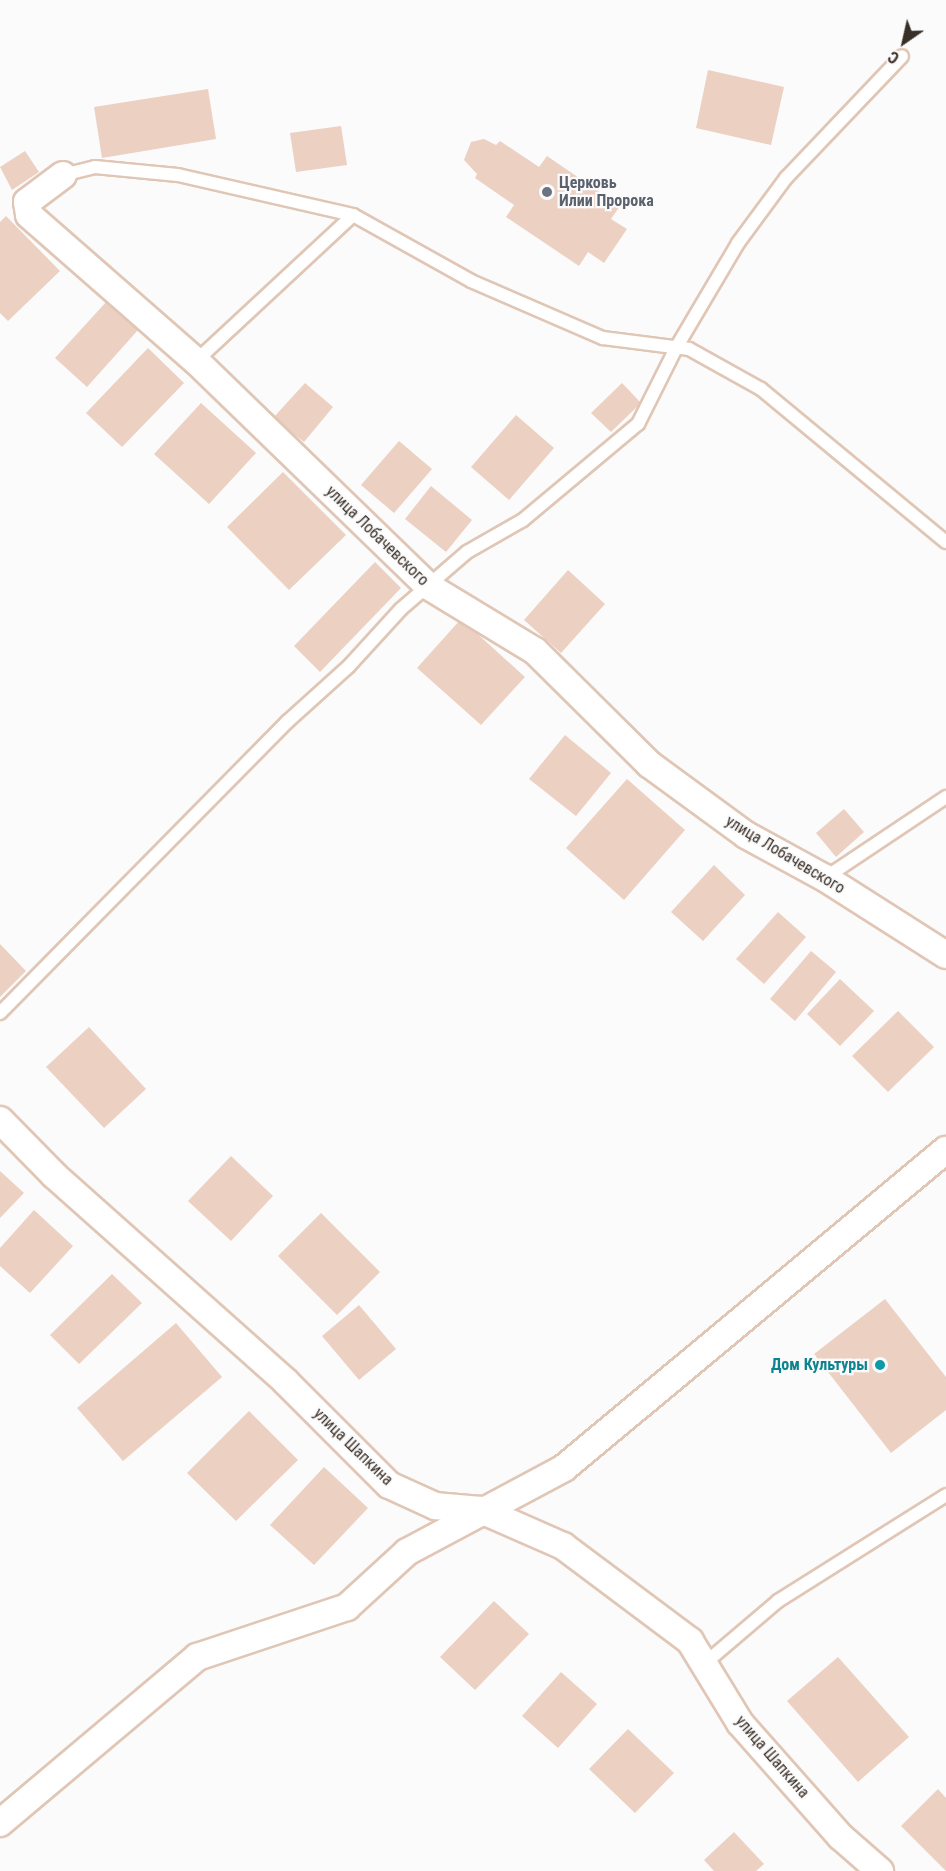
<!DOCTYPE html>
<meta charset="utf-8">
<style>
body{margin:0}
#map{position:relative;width:946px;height:1871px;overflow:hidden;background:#fbfbfb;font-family:"Roboto Condensed",sans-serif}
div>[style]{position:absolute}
.building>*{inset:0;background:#ecd0c2}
.roads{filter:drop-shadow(2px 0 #e0c6b5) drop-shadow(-2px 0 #e0c6b5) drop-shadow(0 2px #e0c6b5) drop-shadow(0 -2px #e0c6b5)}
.service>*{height:12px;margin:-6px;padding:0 6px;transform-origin:6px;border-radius:6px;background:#fff}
.minor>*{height:26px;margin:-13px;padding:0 13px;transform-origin:13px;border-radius:13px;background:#fff}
.dots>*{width:16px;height:16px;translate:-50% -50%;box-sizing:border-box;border:3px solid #fbfbfb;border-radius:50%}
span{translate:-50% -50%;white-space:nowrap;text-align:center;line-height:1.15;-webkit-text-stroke:4.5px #fbfbfb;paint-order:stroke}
.worship-label{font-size:16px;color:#5b616d;font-weight:700}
.left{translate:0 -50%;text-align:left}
.street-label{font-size:16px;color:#392f29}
.culture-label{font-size:16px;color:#0d838f;font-weight:700}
.right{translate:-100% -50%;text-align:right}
.north{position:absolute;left:874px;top:12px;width:60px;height:60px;-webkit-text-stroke:4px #fbfbfb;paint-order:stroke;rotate:214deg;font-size:16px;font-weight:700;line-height:24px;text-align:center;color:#392f29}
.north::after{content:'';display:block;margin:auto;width:21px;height:27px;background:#392f29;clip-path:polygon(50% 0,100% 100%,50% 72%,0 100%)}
</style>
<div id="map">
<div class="building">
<i style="clip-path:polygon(708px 70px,784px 87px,771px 145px,696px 128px)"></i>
<i style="clip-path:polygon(208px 89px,216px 139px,102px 158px,94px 107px)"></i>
<i style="clip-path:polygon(341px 126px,347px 165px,296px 172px,290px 133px)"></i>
<i style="clip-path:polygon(484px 139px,496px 145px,500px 141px,539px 167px,547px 156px,620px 206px,611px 219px,627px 229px,604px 263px,588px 252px,579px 266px,506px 217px,514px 205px,475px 178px,477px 174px,464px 160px,471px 142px)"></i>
<i style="clip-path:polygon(25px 151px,39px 172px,12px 190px,0 167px)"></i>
<i style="clip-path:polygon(6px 216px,60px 271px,8px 321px,0 313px,0 222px)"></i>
<i style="clip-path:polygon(107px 301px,138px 330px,87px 387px,55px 358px)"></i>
<i style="clip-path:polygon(148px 348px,184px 383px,122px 447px,86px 413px)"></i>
<i style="clip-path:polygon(305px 383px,333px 407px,304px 442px,273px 418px)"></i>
<i style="clip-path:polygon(622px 383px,641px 403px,611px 432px,591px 413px)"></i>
<i style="clip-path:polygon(201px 403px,256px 453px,209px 504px,154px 454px)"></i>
<i style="clip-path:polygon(516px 415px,554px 448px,509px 500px,471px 467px)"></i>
<i style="clip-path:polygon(399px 441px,432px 469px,394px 513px,361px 485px)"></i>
<i style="clip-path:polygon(283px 472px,346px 535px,289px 590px,227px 527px)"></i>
<i style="clip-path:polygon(431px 486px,472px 520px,446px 552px,405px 519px)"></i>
<i style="clip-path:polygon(375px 562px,401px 588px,320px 672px,294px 646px)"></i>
<i style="clip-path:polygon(568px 570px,605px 604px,561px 653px,524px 620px)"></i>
<i style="clip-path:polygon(461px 619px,525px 677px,481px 725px,417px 668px)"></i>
<i style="clip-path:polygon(565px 735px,611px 773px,576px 816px,529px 779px)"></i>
<i style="clip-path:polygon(627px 779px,685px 830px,624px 900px,566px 848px)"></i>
<i style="clip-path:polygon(844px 809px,864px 832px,836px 857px,816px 833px)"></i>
<i style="clip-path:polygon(714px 865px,745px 895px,703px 941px,671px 912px)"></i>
<i style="clip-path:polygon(778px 912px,806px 937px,764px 984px,736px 959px)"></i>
<i style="clip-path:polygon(0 944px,26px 971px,0 997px)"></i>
<i style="clip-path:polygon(811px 951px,836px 972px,795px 1021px,770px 999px)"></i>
<i style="clip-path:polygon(840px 979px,874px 1011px,840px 1046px,807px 1014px)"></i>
<i style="clip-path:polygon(898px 1011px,934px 1047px,888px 1092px,852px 1056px)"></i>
<i style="clip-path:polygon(89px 1027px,146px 1089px,104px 1128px,46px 1067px)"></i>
<i style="clip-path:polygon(231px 1156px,273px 1196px,231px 1241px,188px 1201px)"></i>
<i style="clip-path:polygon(0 1171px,24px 1193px,0 1218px)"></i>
<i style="clip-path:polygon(34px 1210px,73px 1246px,30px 1293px,0 1266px,0 1248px)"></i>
<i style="clip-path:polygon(321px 1213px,380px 1272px,337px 1315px,278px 1256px)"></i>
<i style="clip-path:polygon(112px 1274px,142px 1303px,79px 1364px,50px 1335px)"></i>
<i style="clip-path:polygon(885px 1299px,946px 1377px,946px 1410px,891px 1453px,814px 1354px)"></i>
<i style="clip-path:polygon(359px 1305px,396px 1349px,359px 1380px,322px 1336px)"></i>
<i style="clip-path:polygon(176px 1323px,222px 1377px,123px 1461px,77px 1408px)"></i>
<i style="clip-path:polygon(249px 1411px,298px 1460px,236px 1521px,187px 1473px)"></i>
<i style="clip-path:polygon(324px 1467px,368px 1508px,314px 1565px,270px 1525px)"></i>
<i style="clip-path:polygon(494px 1601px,529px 1634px,475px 1690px,440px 1657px)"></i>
<i style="clip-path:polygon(838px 1657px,909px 1737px,858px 1782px,787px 1701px)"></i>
<i style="clip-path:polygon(561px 1672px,597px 1704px,558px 1748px,522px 1716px)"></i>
<i style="clip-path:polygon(628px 1729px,674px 1773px,635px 1813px,589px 1769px)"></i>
<i style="clip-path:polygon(938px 1789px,946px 1798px,946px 1871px,901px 1826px)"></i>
<i style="clip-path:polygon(734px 1832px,764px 1864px,756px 1871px,714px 1871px,704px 1860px)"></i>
</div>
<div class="roads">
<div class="service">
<i style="left:63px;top:175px;width:33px;rotate:-14deg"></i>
<i style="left:95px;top:167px;width:83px;rotate:5.5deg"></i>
<i style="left:178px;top:175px;width:180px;rotate:12.9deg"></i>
<i style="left:353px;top:215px;width:135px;rotate:29.2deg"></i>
<i style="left:471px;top:281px;width:144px;rotate:23.4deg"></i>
<i style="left:603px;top:338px;width:87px;rotate:7.3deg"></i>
<i style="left:689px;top:349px;width:82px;rotate:29.1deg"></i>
<i style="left:761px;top:389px;width:240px;rotate:39.6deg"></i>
<i style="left:196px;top:361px;width:214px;rotate:-42.9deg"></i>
<i style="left:825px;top:878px;width:146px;rotate:-33.8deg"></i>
<i style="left:0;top:1013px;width:409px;rotate:-45.4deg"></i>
<i style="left:287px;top:722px;width:84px;rotate:-42.1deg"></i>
<i style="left:349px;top:666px;width:77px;rotate:-47.6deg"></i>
<i style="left:401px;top:609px;width:87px;rotate:-40.8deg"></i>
<i style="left:467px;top:552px;width:64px;rotate:-29.7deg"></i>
<i style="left:523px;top:520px;width:150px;rotate:-39.9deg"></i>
<i style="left:638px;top:424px;width:85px;rotate:-63.4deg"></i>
<i style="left:676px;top:348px;width:122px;rotate:-59.4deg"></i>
<i style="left:738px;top:243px;width:81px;rotate:-53.6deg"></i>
<i style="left:786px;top:178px;width:168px;rotate:-46.4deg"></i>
<i style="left:704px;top:1664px;width:97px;rotate:-40.4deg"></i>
<i style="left:778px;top:1601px;width:199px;rotate:-32.2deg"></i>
</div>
<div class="minor">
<i style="left:63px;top:175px;width:45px;rotate:143.1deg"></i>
<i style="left:27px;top:202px;width:13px;rotate:81deg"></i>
<i style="left:29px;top:215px;width:222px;rotate:41.2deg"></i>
<i style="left:196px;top:361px;width:323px;rotate:44.1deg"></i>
<i style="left:428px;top:586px;width:125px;rotate:31.3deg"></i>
<i style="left:535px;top:651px;width:161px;rotate:44.7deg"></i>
<i style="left:649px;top:764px;width:120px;rotate:36.2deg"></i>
<i style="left:746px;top:835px;width:90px;rotate:28.6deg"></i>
<i style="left:825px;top:878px;width:143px;rotate:32.5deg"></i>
<i style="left:0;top:1120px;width:77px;rotate:45.5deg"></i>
<i style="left:54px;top:1175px;width:310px;rotate:41.7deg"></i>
<i style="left:285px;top:1381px;width:147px;rotate:45deg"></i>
<i style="left:389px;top:1485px;width:51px;rotate:24.5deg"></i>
<i style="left:435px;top:1506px;width:46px;rotate:5deg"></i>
<i style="left:481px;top:1510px;width:90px;rotate:23.7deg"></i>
<i style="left:563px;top:1546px;width:159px;rotate:36.8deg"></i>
<i style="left:690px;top:1641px;width:96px;rotate:58.6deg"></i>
<i style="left:740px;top:1723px;width:152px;rotate:48.5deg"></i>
<i style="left:841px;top:1837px;width:52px;rotate:41.1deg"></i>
<i style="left:0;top:1823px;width:258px;rotate:-40.1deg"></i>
<i style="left:197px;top:1657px;width:158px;rotate:-18.4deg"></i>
<i style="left:347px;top:1607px;width:81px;rotate:-42.5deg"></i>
<i style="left:407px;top:1552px;width:178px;rotate:-28.1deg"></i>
<i style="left:564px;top:1468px;width:497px;rotate:-39.8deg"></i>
</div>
</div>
<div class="dots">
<i style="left:547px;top:192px;background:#6b7280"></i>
<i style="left:880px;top:1365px;background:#0f9aa8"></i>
</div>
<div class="worship-label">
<span class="left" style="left:559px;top:192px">Церковь<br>Илии Пророка</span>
</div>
<div class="street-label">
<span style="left:377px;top:536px;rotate:44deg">улица Лобачевского</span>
<span style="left:785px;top:855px;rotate:31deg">улица Лобачевского</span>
<span style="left:353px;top:1447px;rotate:44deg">улица Шапкина</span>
<span style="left:772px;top:1757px;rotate:49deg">улица Шапкина</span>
</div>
<div class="culture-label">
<span class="right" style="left:868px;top:1365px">Дом Культуры</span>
</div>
<div class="north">С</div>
</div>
